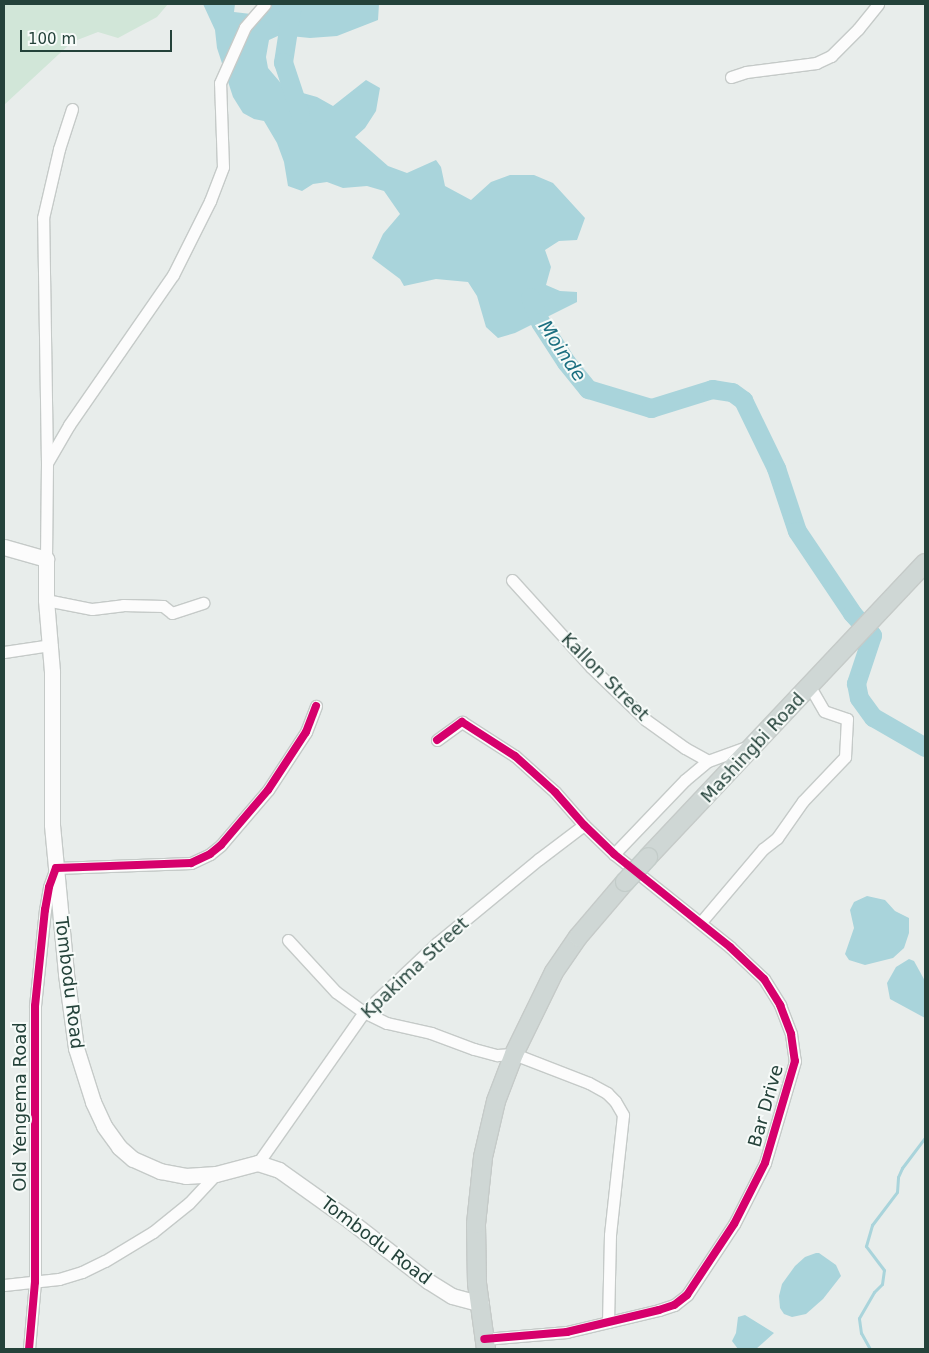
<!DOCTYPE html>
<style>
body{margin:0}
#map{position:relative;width:929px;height:1353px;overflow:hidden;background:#e8edeb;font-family:"DejaVu Sans",sans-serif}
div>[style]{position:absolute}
.green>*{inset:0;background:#d1e6d8}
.water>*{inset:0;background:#a9d4db}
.stream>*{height:3px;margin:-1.5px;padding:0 1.5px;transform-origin:1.5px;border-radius:1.5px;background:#a9d4db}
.river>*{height:19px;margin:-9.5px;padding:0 9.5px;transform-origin:9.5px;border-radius:9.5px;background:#a9d4db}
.roads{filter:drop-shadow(1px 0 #c5cac8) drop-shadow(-1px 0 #c5cac8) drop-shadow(0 1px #c5cac8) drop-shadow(0 -1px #c5cac8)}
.minor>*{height:11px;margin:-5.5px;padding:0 5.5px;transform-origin:5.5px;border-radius:5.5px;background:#fcfcfc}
.secondary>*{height:15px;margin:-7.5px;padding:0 7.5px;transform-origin:7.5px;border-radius:7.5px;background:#fcfcfc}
.primary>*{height:18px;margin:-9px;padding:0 9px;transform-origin:9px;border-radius:9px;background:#cfd7d5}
.bridges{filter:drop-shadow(1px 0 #c3ccc9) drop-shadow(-1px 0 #c3ccc9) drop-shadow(0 1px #c3ccc9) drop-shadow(0 -1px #c3ccc9)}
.primary-bridge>*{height:18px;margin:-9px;padding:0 9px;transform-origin:9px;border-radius:9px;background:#cfd7d5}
.cycleway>*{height:8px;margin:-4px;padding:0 4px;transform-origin:4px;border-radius:4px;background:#d6006c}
span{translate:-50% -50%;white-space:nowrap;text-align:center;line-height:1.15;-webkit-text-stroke:4px #f7fbf9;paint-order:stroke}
.street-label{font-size:18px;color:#24423a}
.water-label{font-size:19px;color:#1c6f80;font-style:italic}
.frame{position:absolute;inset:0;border:5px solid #24423a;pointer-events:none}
.scale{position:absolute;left:20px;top:30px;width:152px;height:22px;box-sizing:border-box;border:2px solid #24423a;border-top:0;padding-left:6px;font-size:15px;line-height:18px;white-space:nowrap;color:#24423a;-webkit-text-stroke:4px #f7fbf9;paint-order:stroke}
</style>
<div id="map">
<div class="green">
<i style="clip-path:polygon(4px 4px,168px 4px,157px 17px,118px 38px,98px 32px,72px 42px,4px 105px)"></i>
</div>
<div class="water">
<i style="clip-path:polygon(203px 4px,235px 4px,234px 12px,251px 14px,260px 4px,379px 4px,378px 20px,337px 36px,310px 38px,280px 35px,269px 40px,266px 57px,268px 68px,285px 88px,317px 97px,333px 106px,366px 80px,380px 88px,376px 111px,365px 128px,355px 137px,388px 166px,407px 173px,436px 160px,441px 167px,445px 186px,471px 200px,491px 182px,510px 175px,534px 175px,553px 183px,585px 218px,577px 240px,559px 241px,545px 250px,551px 267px,546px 285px,560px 291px,577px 292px,577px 302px,515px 333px,498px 338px,486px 327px,477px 296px,468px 282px,436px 279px,404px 286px,400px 279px,372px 258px,383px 234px,400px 214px,384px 191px,367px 186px,343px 188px,327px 182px,313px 184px,302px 191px,288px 186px,284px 162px,277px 143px,264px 121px,254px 119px,243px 113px,233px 97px,217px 48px,215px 30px)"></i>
<i style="clip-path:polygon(867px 896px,885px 900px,895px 911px,909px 918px,909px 933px,904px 948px,893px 958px,865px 965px,849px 960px,845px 954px,854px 928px,850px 910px,854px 902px)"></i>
<i style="clip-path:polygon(909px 959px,914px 961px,925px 981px,925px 1018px,890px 999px,887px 983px,896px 967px)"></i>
<i style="clip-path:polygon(816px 1253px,819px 1253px,836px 1265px,841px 1276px,823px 1299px,806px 1314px,792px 1317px,784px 1314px,780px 1308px,779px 1296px,782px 1284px,795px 1266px,805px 1257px)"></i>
<i style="clip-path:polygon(745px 1315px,774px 1333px,756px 1349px,738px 1349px,732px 1341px,736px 1333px,738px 1317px)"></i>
</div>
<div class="stream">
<i style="left:870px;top:1349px;width:18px;rotate:-119deg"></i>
<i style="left:861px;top:1333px;width:15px;rotate:-98deg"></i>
<i style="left:859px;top:1318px;width:30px;rotate:-60deg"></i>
<i style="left:874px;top:1292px;width:11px;rotate:-45deg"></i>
<i style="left:882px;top:1284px;width:14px;rotate:-82deg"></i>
<i style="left:884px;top:1270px;width:30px;rotate:-127deg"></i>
<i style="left:866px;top:1246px;width:22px;rotate:-74deg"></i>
<i style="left:872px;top:1225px;width:41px;rotate:-52.9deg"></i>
<i style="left:897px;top:1192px;width:15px;rotate:-86deg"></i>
<i style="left:898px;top:1177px;width:10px;rotate:-66deg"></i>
<i style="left:902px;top:1168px;width:39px;rotate:-53deg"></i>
</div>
<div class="river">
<i style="left:286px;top:4px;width:8px;rotate:50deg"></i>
<i style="left:291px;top:10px;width:53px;rotate:98.7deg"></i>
<i style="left:283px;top:62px;width:54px;rotate:71.6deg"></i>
<i style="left:530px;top:297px;width:27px;rotate:68deg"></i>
<i style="left:540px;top:322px;width:48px;rotate:57deg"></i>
<i style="left:566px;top:362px;width:35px;rotate:51deg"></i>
<i style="left:588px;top:389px;width:66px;rotate:16.8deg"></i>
<i style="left:651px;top:408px;width:64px;rotate:-17.3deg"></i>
<i style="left:712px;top:389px;width:20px;rotate:9deg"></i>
<i style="left:732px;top:392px;width:14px;rotate:36deg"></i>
<i style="left:743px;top:400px;width:76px;rotate:64.1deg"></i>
<i style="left:776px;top:468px;width:66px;rotate:71.6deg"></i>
<i style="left:797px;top:531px;width:99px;rotate:56.1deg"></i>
<i style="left:852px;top:613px;width:30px;rotate:48deg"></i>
<i style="left:872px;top:635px;width:51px;rotate:108.4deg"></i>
<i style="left:856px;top:683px;width:15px;rotate:79deg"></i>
<i style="left:859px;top:698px;width:24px;rotate:54deg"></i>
<i style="left:873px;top:717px;width:60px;rotate:30deg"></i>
</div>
<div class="roads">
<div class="minor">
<i style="left:731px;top:77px;width:16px;rotate:-18deg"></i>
<i style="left:746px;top:72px;width:71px;rotate:-7.3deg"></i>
<i style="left:816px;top:63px;width:17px;rotate:-25deg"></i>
<i style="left:831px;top:56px;width:38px;rotate:-45deg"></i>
<i style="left:858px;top:29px;width:32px;rotate:-51deg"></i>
<i style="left:47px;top:463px;width:44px;rotate:-59.9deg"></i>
<i style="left:69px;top:425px;width:183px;rotate:-55.3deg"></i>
<i style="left:173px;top:275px;width:83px;rotate:-63.4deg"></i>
<i style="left:210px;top:201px;width:36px;rotate:-69deg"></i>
<i style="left:223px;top:167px;width:84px;rotate:-92deg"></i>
<i style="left:220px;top:83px;width:61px;rotate:-65.9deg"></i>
<i style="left:245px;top:27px;width:30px;rotate:-49deg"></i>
<i style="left:46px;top:559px;width:96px;rotate:-89.4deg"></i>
<i style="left:47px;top:463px;width:245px;rotate:-90.9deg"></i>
<i style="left:43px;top:218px;width:71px;rotate:-76.9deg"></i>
<i style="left:59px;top:149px;width:42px;rotate:-72deg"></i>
<i style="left:512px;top:580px;width:118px;rotate:47.8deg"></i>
<i style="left:591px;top:667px;width:76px;rotate:43.9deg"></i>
<i style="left:646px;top:720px;width:48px;rotate:35.7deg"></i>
<i style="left:685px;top:748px;width:26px;rotate:29deg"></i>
<i style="left:46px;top:600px;width:47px;rotate:11.1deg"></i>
<i style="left:92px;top:609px;width:31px;rotate:-7deg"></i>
<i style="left:123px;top:605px;width:40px;rotate:1.4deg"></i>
<i style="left:163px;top:606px;width:11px;rotate:38deg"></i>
<i style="left:172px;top:613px;width:33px;rotate:-18deg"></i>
<i style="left:4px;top:652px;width:48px;rotate:-8.5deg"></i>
<i style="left:437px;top:740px;width:31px;rotate:-36deg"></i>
<i style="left:462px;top:722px;width:63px;rotate:32.7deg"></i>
<i style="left:515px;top:756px;width:54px;rotate:42deg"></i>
<i style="left:555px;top:792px;width:44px;rotate:48.7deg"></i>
<i style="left:584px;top:825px;width:42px;rotate:44deg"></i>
<i style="left:614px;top:854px;width:149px;rotate:38.7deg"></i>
<i style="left:730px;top:947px;width:47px;rotate:43.3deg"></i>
<i style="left:764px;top:979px;width:31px;rotate:58deg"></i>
<i style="left:780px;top:1005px;width:31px;rotate:69deg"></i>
<i style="left:791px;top:1034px;width:27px;rotate:82deg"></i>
<i style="left:795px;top:1061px;width:106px;rotate:106.4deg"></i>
<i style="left:765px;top:1163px;width:68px;rotate:116.9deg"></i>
<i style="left:734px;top:1224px;width:85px;rotate:123.5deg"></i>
<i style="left:687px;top:1295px;width:16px;rotate:142deg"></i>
<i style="left:674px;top:1305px;width:16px;rotate:162deg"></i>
<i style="left:659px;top:1310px;width:95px;rotate:166.6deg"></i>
<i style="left:567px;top:1332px;width:83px;rotate:175.2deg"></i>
<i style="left:614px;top:854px;width:103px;rotate:-46.2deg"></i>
<i style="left:685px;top:780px;width:30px;rotate:-40deg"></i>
<i style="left:708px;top:761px;width:47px;rotate:-20deg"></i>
<i style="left:701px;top:922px;width:96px;rotate:-49.7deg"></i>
<i style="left:763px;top:849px;width:18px;rotate:-38deg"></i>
<i style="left:777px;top:838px;width:45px;rotate:-54.9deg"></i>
<i style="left:803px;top:801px;width:61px;rotate:-46.3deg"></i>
<i style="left:845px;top:757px;width:38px;rotate:-87deg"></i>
<i style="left:847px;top:719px;width:24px;rotate:-161deg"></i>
<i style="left:824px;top:711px;width:28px;rotate:-120deg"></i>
<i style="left:288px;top:940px;width:71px;rotate:47.3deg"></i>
<i style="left:336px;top:992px;width:34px;rotate:36deg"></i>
<i style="left:364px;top:1012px;width:25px;rotate:26deg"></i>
<i style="left:387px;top:1023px;width:45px;rotate:12.8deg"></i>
<i style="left:431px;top:1033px;width:46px;rotate:20.4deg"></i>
<i style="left:474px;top:1049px;width:24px;rotate:15deg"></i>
<i style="left:497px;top:1055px;width:17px;rotate:-3deg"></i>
<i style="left:514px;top:1054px;width:80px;rotate:21.1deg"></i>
<i style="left:589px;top:1083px;width:21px;rotate:29deg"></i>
<i style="left:607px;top:1093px;width:11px;rotate:45deg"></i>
<i style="left:615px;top:1101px;width:16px;rotate:60deg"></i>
<i style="left:623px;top:1115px;width:121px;rotate:96.2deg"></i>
<i style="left:610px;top:1235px;width:87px;rotate:91.3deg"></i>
<i style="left:258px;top:1163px;width:184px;rotate:-54.9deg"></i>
<i style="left:364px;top:1012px;width:100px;rotate:-43.4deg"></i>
<i style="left:437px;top:943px;width:132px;rotate:-39.5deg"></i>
<i style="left:539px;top:859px;width:56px;rotate:-37.1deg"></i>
<i style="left:4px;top:1285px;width:55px;rotate:-6.2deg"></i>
<i style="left:59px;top:1279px;width:24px;rotate:-17deg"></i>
<i style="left:82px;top:1272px;width:25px;rotate:-26deg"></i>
<i style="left:105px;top:1261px;width:56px;rotate:-31.1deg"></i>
<i style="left:153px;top:1232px;width:46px;rotate:-38.9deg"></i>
<i style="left:189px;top:1203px;width:40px;rotate:-47deg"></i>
<i style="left:29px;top:1349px;width:67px;rotate:-84.9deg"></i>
<i style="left:35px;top:1282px;width:276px;rotate:-90deg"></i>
<i style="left:35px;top:1006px;width:97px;rotate:-84.1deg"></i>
<i style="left:45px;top:910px;width:23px;rotate:-80deg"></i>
<i style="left:49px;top:887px;width:20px;rotate:-70deg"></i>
<i style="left:56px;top:868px;width:135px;rotate:-2.1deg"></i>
<i style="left:191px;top:863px;width:21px;rotate:-25deg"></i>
<i style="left:210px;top:854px;width:14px;rotate:-39deg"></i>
<i style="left:221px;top:845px;width:72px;rotate:-49.5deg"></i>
<i style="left:268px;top:790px;width:69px;rotate:-56.8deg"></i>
<i style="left:306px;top:732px;width:28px;rotate:-69deg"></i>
</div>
<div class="secondary">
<i style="left:4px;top:547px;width:44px;rotate:15.9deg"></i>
<i style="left:46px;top:559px;width:41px;rotate:90deg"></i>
<i style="left:46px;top:600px;width:72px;rotate:85.2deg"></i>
<i style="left:52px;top:672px;width:153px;rotate:90deg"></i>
<i style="left:52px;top:825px;width:150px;rotate:84.6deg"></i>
<i style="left:66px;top:974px;width:75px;rotate:82.3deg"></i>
<i style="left:76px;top:1048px;width:57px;rotate:72.5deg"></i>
<i style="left:93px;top:1102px;width:26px;rotate:65deg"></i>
<i style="left:104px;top:1126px;width:26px;rotate:54deg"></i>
<i style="left:119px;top:1147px;width:18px;rotate:41deg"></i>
<i style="left:133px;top:1159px;width:30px;rotate:24deg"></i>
<i style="left:160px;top:1171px;width:26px;rotate:11deg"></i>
<i style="left:186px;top:1176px;width:30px;rotate:-4deg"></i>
<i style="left:216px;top:1174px;width:43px;rotate:-14.7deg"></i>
<i style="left:258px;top:1163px;width:22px;rotate:18deg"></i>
<i style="left:279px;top:1170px;width:86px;rotate:35.5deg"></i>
<i style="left:349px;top:1220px;width:100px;rotate:37.7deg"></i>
<i style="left:428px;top:1281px;width:28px;rotate:32deg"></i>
<i style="left:452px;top:1296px;width:30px;rotate:15deg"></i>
</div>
<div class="primary">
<i style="left:648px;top:857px;width:404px;rotate:-46.7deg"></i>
<i style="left:486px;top:1349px;width:67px;rotate:-97.8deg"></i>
<i style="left:477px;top:1283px;width:59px;rotate:-91deg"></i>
<i style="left:476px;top:1224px;width:67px;rotate:-84deg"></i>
<i style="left:483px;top:1157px;width:57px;rotate:-76.9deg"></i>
<i style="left:496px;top:1101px;width:50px;rotate:-69deg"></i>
<i style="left:514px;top:1054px;width:91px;rotate:-64deg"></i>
<i style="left:554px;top:972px;width:42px;rotate:-55.6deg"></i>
<i style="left:578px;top:937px;width:72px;rotate:-49.5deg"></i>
</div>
</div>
<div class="bridges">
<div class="primary-bridge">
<i style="left:625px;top:882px;width:34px;rotate:-47deg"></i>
</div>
</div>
<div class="cycleway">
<i style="left:437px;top:740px;width:31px;rotate:-36deg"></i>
<i style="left:462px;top:722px;width:63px;rotate:32.7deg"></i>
<i style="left:515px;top:756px;width:54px;rotate:42deg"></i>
<i style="left:555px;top:792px;width:44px;rotate:48.7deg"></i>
<i style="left:584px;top:825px;width:42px;rotate:44deg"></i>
<i style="left:614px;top:854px;width:149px;rotate:38.7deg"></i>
<i style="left:730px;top:947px;width:47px;rotate:43.3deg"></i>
<i style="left:764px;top:979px;width:31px;rotate:58deg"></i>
<i style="left:780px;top:1005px;width:31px;rotate:69deg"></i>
<i style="left:791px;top:1034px;width:27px;rotate:82deg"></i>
<i style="left:795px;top:1061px;width:106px;rotate:106.4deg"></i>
<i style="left:765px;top:1163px;width:68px;rotate:116.9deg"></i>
<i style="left:734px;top:1224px;width:85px;rotate:123.5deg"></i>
<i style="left:687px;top:1295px;width:16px;rotate:142deg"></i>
<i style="left:674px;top:1305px;width:16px;rotate:162deg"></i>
<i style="left:659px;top:1310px;width:95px;rotate:166.6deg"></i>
<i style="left:567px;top:1332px;width:83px;rotate:175.2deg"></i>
<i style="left:29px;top:1349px;width:67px;rotate:-84.9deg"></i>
<i style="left:35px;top:1282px;width:276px;rotate:-90deg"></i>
<i style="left:35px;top:1006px;width:97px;rotate:-84.1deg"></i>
<i style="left:45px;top:910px;width:23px;rotate:-80deg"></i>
<i style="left:49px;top:887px;width:20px;rotate:-70deg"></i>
<i style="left:56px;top:868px;width:135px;rotate:-2.1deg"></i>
<i style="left:191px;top:863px;width:21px;rotate:-25deg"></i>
<i style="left:210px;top:854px;width:14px;rotate:-39deg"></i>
<i style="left:221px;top:845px;width:72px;rotate:-49.5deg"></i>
<i style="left:268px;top:790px;width:69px;rotate:-56.8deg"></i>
<i style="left:306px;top:732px;width:28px;rotate:-69deg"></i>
</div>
<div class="street-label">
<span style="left:605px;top:677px;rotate:45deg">Kallon Street</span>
<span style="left:753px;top:748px;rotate:-47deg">Mashingbi Road</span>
<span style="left:415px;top:968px;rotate:-43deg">Kpakima Street</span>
<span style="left:69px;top:983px;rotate:83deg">Tombodu Road</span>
<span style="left:766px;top:1106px;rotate:-74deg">Bar Drive</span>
<span style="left:20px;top:1107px;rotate:-90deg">Old Yengema Road</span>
<span style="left:376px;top:1241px;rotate:37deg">Tombodu Road</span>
</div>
<div class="water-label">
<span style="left:562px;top:351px;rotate:56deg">Moinde</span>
</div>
<div class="frame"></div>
<div class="scale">100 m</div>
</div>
